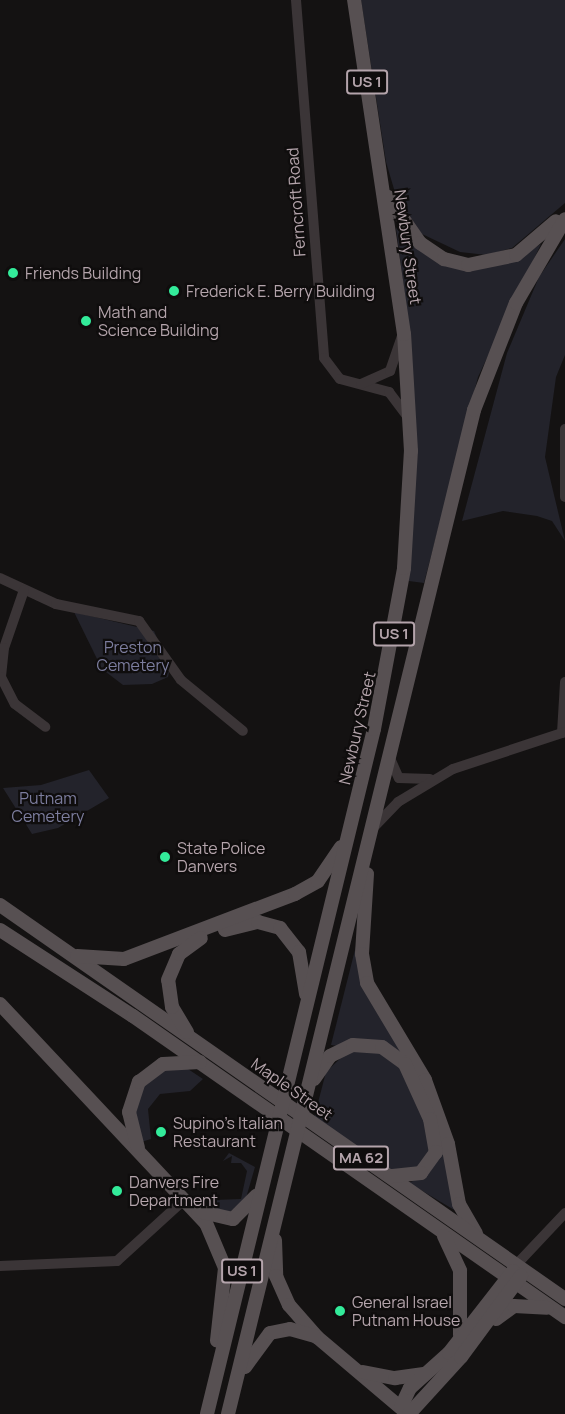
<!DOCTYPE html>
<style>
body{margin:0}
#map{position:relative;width:565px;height:1414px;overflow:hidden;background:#141212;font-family:Manrope,sans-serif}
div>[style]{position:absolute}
.green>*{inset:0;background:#23232b}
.minor>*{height:10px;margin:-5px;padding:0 5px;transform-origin:5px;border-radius:5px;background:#3b3537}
.major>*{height:14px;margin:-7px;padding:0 7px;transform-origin:7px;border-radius:7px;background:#575052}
.dots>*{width:16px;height:16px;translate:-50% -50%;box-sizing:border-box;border:3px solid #0f0d0d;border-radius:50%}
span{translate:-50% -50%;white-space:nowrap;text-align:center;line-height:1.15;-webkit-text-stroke:4.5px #0f0d0d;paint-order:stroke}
.shield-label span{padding:2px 4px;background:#0f0d0d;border:2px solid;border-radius:4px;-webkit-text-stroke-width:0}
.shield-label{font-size:15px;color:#b4a4ab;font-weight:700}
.street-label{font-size:16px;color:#b4a4ab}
.poi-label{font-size:16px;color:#b4a4ab}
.left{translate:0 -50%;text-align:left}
.park-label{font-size:16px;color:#7c7d9e}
</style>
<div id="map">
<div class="green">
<i style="clip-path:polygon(361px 0,565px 0,565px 203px,512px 248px,487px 255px,460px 252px,422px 234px,399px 206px,386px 162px)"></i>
<i style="clip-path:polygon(396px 228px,421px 250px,473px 268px,506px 264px,541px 244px,478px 377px,424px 583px,409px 581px,406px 305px)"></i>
<i style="clip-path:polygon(565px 239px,565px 355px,556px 377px,545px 457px,565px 541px,552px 521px,537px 516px,503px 511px,462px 521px,507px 353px,539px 277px)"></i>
<i style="clip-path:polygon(74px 612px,154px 631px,170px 668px,168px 677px,152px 684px,123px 685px,102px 669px)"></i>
<i style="clip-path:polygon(89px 770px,109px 798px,58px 828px,32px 834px,3px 788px,41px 785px)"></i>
<i style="clip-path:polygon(357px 942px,404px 1056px,331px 1045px)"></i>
<i style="clip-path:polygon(348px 1051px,386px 1053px,408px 1077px,433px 1146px,425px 1166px,397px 1174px,314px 1118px,326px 1072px)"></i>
<i style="clip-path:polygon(188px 1069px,203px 1079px,190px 1091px,160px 1094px,148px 1109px,151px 1139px,141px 1142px,133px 1114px,138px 1092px,159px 1070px)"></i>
<i style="clip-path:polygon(444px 1146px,456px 1211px,409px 1183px,430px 1172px)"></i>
<i style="clip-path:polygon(229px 1153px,255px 1167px,246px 1198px,229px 1213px,208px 1208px,214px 1200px,241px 1199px,247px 1171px,241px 1163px,231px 1163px,232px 1156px,223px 1161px)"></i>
</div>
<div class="minor">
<i style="left:296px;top:0;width:359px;rotate:85.5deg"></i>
<i style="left:324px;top:358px;width:26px;rotate:53deg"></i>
<i style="left:340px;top:379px;width:51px;rotate:14.9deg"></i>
<i style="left:389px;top:392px;width:30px;rotate:53deg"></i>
<i style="left:361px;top:384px;width:32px;rotate:-24deg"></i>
<i style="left:390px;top:371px;width:36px;rotate:-71deg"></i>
<i style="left:565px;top:429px;width:68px;rotate:90deg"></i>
<i style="left:0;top:578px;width:62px;rotate:24.9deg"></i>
<i style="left:56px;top:604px;width:85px;rotate:11.6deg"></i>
<i style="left:139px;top:621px;width:72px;rotate:54.6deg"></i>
<i style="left:181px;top:680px;width:80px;rotate:39.4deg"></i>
<i style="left:24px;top:590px;width:61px;rotate:109deg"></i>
<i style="left:4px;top:648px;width:29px;rotate:96deg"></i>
<i style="left:1px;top:677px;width:30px;rotate:63deg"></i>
<i style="left:15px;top:704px;width:38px;rotate:37deg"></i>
<i style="left:562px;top:733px;width:51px;rotate:-86.6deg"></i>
<i style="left:389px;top:756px;width:24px;rotate:66deg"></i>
<i style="left:399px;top:778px;width:31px;rotate:2deg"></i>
<i style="left:373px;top:828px;width:36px;rotate:-46deg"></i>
<i style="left:398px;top:802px;width:64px;rotate:-31deg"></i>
<i style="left:453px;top:769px;width:118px;rotate:-18.3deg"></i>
<i style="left:517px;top:1264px;width:70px;rotate:-46.7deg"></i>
<i style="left:0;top:1266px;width:117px;rotate:-2.4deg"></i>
<i style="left:117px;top:1261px;width:92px;rotate:-42.4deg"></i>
</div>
<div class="major">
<i style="left:388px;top:197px;width:56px;rotate:55.2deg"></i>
<i style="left:420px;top:243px;width:29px;rotate:34deg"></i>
<i style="left:444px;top:259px;width:25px;rotate:14deg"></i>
<i style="left:468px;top:265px;width:49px;rotate:-11.8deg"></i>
<i style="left:516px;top:255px;width:52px;rotate:-40.4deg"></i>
<i style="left:367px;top:874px;width:80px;rotate:93.6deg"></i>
<i style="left:362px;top:954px;width:29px;rotate:80deg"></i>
<i style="left:367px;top:983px;width:113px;rotate:59.1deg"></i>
<i style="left:425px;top:1080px;width:68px;rotate:70.2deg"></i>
<i style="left:448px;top:1144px;width:61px;rotate:79.6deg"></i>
<i style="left:459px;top:1204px;width:34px;rotate:60deg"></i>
<i style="left:0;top:905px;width:689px;rotate:34.89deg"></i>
<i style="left:0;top:930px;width:158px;rotate:32.9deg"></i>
<i style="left:133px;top:1016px;width:527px;rotate:34.87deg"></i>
<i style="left:225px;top:930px;width:34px;rotate:-14deg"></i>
<i style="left:258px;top:922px;width:23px;rotate:15deg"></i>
<i style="left:280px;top:928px;width:31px;rotate:52deg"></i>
<i style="left:299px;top:952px;width:43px;rotate:80.5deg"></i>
<i style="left:77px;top:956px;width:47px;rotate:3.7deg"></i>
<i style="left:124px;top:959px;width:183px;rotate:-20.8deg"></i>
<i style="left:295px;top:894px;width:26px;rotate:-29deg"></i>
<i style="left:318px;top:881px;width:41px;rotate:-55.9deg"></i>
<i style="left:0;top:1004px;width:301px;rotate:46.8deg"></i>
<i style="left:206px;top:1223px;width:49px;rotate:67.1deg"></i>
<i style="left:225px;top:1268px;width:73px;rotate:96.3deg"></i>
<i style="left:187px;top:1032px;width:29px;rotate:-121deg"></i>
<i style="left:172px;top:1007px;width:27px;rotate:-98deg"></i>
<i style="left:168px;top:980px;width:28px;rotate:-67deg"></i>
<i style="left:179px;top:954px;width:27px;rotate:-36deg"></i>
<i style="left:314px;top:1079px;width:28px;rotate:-55deg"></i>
<i style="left:330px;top:1056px;width:25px;rotate:-26deg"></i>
<i style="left:353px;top:1045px;width:29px;rotate:4deg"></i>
<i style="left:382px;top:1047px;width:29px;rotate:36deg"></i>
<i style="left:405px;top:1064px;width:60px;rotate:65.6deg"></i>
<i style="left:430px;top:1119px;width:34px;rotate:80deg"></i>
<i style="left:436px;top:1152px;width:26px;rotate:126deg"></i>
<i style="left:421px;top:1173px;width:31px;rotate:174deg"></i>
<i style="left:138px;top:1148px;width:37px;rotate:-104deg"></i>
<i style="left:129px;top:1112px;width:32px;rotate:-72deg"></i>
<i style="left:139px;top:1082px;width:30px;rotate:-37deg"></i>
<i style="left:163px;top:1064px;width:37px;rotate:-3deg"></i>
<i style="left:198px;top:1211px;width:36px;rotate:13deg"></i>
<i style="left:233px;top:1219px;width:33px;rotate:-45deg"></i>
<i style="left:444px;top:1236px;width:38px;rotate:65deg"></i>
<i style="left:460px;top:1271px;width:64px;rotate:90deg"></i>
<i style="left:275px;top:1240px;width:36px;rotate:88deg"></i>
<i style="left:276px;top:1276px;width:32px;rotate:66deg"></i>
<i style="left:289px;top:1305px;width:43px;rotate:48.8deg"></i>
<i style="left:317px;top:1337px;width:119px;rotate:40.2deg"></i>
<i style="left:496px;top:1319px;width:22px;rotate:-36deg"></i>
<i style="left:514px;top:1306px;width:33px;rotate:3deg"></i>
<i style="left:245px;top:1367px;width:42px;rotate:-53.7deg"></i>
<i style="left:270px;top:1333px;width:20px;rotate:-11deg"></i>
<i style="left:290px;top:1329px;width:25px;rotate:16deg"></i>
<i style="left:363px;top:1372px;width:33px;rotate:11deg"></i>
<i style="left:395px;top:1378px;width:29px;rotate:-8deg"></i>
<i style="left:401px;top:1407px;width:21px;rotate:-65deg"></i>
<i style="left:410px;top:1388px;width:52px;rotate:-41.9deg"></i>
<i style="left:449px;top:1353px;width:104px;rotate:-52deg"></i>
<i style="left:207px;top:1414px;width:705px;rotate:-76.3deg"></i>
<i style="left:374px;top:729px;width:164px;rotate:-79.4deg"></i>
<i style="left:404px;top:568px;width:117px;rotate:-86.6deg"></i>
<i style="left:411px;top:451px;width:117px;rotate:-93.4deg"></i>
<i style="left:404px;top:334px;width:338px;rotate:-98.5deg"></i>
<i style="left:228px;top:1414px;width:1034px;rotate:-76.23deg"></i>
<i style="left:474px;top:410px;width:115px;rotate:-68.6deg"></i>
<i style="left:516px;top:303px;width:97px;rotate:-59.7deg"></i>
<i style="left:409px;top:1414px;width:77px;rotate:-47.6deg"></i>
<i style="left:461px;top:1357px;width:101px;rotate:-53.5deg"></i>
</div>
<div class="dots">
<i style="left:13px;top:273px;background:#33eb9a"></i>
<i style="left:174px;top:291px;background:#33eb9a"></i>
<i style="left:86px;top:321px;background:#33eb9a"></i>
<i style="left:165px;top:857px;background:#33eb9a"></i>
<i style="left:161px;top:1132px;background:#33eb9a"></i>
<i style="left:117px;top:1191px;background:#33eb9a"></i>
<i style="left:340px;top:1311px;background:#33eb9a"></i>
</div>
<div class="shield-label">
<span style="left:367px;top:82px">US 1</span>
<span style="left:394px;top:634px">US 1</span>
<span style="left:361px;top:1158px">MA 62</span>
<span style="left:242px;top:1271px">US 1</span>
</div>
<div class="street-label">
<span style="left:296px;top:202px;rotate:-94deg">Ferncroft Road</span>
<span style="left:408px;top:247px;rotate:82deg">Newbury Street</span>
<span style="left:357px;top:728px;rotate:-77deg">Newbury Street</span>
<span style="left:292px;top:1089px;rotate:35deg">Maple Street</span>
</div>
<div class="poi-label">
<span class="left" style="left:25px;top:273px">Friends Building</span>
<span class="left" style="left:186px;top:291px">Frederick E. Berry Building</span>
<span class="left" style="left:98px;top:321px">Math and<br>Science Building</span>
<span class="left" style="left:177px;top:857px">State Police<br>Danvers</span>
<span class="left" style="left:173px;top:1132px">Supino's Italian<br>Restaurant</span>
<span class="left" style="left:129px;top:1191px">Danvers Fire<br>Department</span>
<span class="left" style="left:352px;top:1311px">General Israel<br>Putnam House</span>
</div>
<div class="park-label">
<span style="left:133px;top:656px">Preston<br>Cemetery</span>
<span style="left:48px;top:807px">Putnam<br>Cemetery</span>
</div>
</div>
